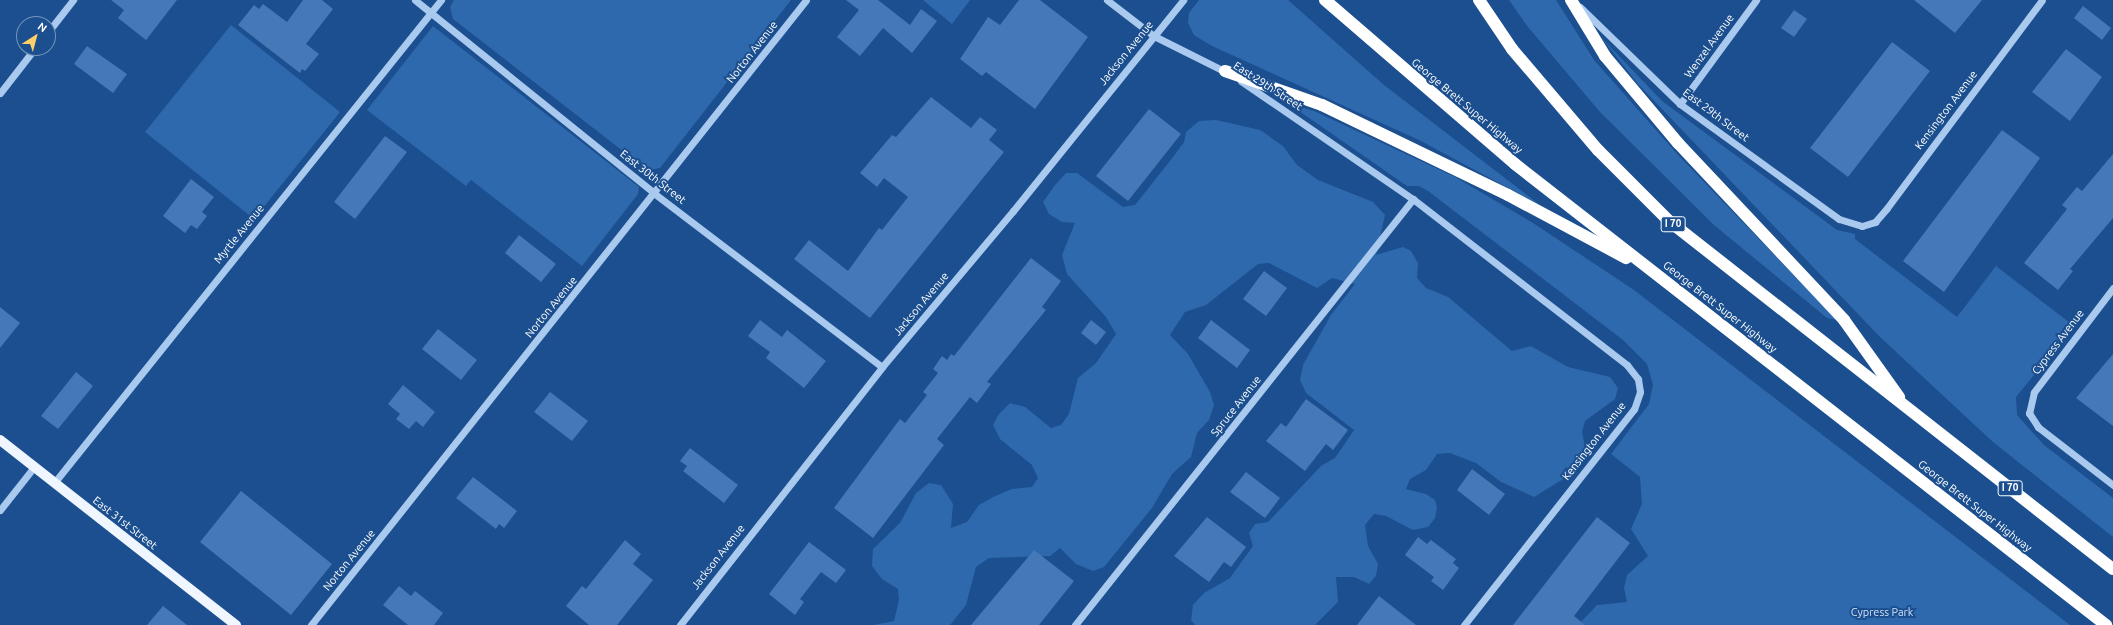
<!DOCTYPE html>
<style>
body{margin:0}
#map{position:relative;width:2113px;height:625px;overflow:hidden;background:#1b4f8f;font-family:Ubuntu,sans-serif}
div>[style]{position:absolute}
.green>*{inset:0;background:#2e69ad}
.building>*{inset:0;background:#4478b7}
.minor>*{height:7px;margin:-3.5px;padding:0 3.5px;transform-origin:3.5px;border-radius:3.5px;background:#a9c9ee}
.major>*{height:10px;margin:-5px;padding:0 5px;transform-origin:5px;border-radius:5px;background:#f0f6ff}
.highway>*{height:12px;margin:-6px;padding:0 6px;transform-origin:6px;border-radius:6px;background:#fff}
span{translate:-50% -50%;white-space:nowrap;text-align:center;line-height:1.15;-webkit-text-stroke:4px #1b4f8f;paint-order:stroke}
.shield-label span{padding:1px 3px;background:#1b4f8f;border:1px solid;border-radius:3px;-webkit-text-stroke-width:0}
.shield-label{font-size:10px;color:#fff;font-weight:700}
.street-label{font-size:11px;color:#fff}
.park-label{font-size:11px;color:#cfe3fa}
.north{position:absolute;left:16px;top:16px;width:40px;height:40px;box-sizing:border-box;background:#1b4f8f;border:1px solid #7695bc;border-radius:50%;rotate:36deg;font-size:11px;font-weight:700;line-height:16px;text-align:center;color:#fff}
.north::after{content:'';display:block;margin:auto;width:14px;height:18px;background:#ffd166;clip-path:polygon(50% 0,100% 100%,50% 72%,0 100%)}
</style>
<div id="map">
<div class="green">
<i style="clip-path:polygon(454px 0,791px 0,660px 168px,655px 169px,646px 169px,453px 19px,450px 7px)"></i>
<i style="clip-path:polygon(923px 0,970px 0,952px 24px)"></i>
<i style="clip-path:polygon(1199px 0,1288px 0,1384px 85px,1540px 205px,1421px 141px,1212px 46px,1194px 35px,1188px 23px,1189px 13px)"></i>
<i style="clip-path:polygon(1509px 0,1556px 0,1594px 60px,1679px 156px,1837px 320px,1827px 318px,1714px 225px,1600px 112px,1528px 27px)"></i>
<i style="clip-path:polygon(231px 25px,340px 112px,254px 219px,145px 132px)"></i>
<i style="clip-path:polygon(433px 26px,639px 187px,638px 194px,582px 266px,471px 180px,466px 186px,367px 110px)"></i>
<i style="clip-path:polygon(1600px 36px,1662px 101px,1837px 230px,1855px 234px,1855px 239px,1957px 317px,1996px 266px,2074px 326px,2016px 397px,2017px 415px,2044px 445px,2113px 498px,2113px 537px,1993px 442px,1880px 337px,1638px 84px)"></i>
<i style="clip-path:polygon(1289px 104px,1314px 111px,1455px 177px,1533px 223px,1634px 290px,2070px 625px,1578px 625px,1597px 605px,1627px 602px,1624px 588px,1627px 575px,1648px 556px,1631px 529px,1642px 504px,1640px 477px,1611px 454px,1649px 404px,1653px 385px,1647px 364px,1623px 340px,1428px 191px,1419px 186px,1407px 186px)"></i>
<i style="clip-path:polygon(1216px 120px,1260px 130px,1283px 146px,1297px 165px,1318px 180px,1373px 202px,1385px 215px,1376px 255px,1403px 247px,1411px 251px,1418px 263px,1417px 278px,1426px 288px,1448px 297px,1512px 351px,1531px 346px,1568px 367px,1610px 377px,1618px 388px,1615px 399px,1585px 421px,1582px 432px,1585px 446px,1576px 466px,1565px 478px,1534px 497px,1501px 482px,1476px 463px,1450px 453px,1437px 454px,1426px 470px,1410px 479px,1406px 489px,1426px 494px,1435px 500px,1437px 508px,1435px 518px,1428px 527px,1413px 530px,1386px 516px,1374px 514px,1365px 525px,1368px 546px,1378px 564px,1376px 576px,1369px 584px,1354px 577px,1336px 577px,1338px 602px,1315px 625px,1195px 625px,1191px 620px,1193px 605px,1204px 593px,1230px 578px,1253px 546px,1249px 533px,1255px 524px,1268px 522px,1321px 466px,1335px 458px,1354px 430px,1306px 393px,1300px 380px,1303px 365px,1331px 315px,1355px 284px,1332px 278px,1317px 288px,1269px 263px,1258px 264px,1206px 305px,1185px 312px,1170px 335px,1188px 354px,1210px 392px,1214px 405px,1209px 420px,1197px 433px,1191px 457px,1172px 474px,1152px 508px,1104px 567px,1093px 571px,1076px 564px,1060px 548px,1050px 556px,989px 558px,976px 567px,966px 605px,950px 625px,874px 625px,894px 621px,899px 600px,898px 589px,882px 579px,872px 566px,873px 549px,900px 523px,916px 493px,929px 483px,941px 485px,953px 504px,951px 528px,967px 522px,979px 505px,993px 497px,1012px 489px,1032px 487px,1038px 478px,1032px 465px,1000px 439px,993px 425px,999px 414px,1010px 403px,1025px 407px,1051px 428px,1061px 425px,1069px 414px,1078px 378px,1096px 363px,1116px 334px,1106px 317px,1067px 274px,1062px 255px,1075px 223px,1062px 222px,1049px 214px,1043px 202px,1055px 185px,1066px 173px,1077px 173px,1123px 207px,1135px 205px,1173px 157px,1184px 142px,1186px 132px,1199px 121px)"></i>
</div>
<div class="building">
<i style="clip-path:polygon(111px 0,177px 0,146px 40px,118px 18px,124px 10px)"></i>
<i style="clip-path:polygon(303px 0,322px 0,333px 9px,306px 44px,319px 54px,305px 71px,302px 69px,300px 73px,238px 25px,254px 5px,259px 9px,263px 4px,287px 22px)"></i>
<i style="clip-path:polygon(846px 0,878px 0,910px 25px,921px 9px,937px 21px,912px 53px,883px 28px,860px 56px,837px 37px,859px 10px)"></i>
<i style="clip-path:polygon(1019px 0,1040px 0,1088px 37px,1035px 109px,986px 72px,982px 76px,960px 59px,988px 17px,1000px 25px)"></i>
<i style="clip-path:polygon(1914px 0,1982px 0,1955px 33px)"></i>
<i style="clip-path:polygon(2083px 6px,2111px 28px,2102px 40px,2074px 18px)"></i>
<i style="clip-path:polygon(1794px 10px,1807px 19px,1794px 37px,1781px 28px)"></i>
<i style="clip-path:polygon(1892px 42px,1930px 71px,1848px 177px,1810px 148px)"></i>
<i style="clip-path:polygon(87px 46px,127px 74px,113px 93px,74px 64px)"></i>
<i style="clip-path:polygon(2066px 49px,2102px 77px,2070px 121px,2032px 92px)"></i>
<i style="clip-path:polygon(931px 97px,971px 128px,980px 117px,997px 130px,989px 140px,1004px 152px,870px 318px,794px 259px,809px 240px,848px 271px,879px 228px,882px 230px,908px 197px,884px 178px,877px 187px,860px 173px,892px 135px,896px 137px)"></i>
<i style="clip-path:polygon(1149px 109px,1181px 134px,1128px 201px,1096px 176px)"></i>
<i style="clip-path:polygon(2002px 130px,2040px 158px,1944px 292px,1903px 261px)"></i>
<i style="clip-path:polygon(385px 136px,407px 152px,355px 219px,334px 202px)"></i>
<i style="clip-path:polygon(2113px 154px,2113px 218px,2070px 269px,2073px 271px,2058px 290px,2024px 263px,2067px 209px,2062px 205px,2077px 187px,2082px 191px)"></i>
<i style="clip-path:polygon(191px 179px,214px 197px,202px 212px,207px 216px,197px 229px,191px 225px,185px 233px,163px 216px)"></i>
<i style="clip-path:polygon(519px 235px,556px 264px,541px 282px,505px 253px)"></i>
<i style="clip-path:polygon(1031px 258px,1061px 281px,1042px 307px,1046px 310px,987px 382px,991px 384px,977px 403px,970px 397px,937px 439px,944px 445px,873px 538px,834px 508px,900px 419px,905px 423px,927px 395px,923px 392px,938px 373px,933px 369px,942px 356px,947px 360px,951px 354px,954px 356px)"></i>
<i style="clip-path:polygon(1264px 271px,1287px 288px,1266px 316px,1243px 299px)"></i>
<i style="clip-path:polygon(0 307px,20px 323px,0 348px)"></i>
<i style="clip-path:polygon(760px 320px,782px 337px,787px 330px,826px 361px,804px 388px,766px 358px,770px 352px,748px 336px)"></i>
<i style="clip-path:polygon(1091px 320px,1106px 332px,1096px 345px,1081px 333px)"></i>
<i style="clip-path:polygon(1211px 320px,1250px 350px,1237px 368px,1198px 338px)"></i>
<i style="clip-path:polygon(438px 329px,477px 360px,461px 380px,422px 349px)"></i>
<i style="clip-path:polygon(2113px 354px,2113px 426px,2076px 398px)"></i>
<i style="clip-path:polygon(76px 372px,93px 386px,58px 429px,41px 416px)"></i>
<i style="clip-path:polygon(403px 385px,435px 412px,423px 427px,416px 421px,409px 429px,396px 419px,400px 414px,388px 404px)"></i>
<i style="clip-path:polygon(550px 392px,588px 421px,572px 441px,534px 412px)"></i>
<i style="clip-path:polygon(1306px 399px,1348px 430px,1333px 450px,1326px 444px,1305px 471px,1266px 441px,1281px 423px,1286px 427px)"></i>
<i style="clip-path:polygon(690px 448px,738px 485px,724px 503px,683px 471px,687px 466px,680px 461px)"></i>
<i style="clip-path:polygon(1472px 469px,1505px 494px,1489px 515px,1457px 490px)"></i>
<i style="clip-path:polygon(1246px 472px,1280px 498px,1265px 518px,1230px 492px)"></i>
<i style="clip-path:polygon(473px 477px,517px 511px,504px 528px,499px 524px,496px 529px,456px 498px)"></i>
<i style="clip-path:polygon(241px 491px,332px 564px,291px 615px,200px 542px)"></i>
<i style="clip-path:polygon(1207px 517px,1246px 547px,1231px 567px,1224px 562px,1209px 582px,1174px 556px)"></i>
<i style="clip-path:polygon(1597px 517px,1630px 543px,1574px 616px,1585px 625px,1513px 625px)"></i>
<i style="clip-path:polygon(1418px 537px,1427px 544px,1431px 540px,1456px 559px,1453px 563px,1459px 568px,1443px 590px,1431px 581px,1434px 577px,1405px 555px)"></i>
<i style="clip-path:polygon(625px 540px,641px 554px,633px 564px,653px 580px,617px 625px,589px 625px,566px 606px,582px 586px,586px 589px)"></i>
<i style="clip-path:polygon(809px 542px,846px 570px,836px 583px,821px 572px,800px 599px,804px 602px,795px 615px,769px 594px)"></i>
<i style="clip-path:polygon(1034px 550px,1074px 581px,1039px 625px,971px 625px)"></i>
<i style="clip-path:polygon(399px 586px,411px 596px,415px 591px,443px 613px,434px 625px,408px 625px,383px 605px)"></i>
<i style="clip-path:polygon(1379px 596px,1416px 625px,1357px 625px)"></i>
<i style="clip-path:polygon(163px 606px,187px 625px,147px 625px)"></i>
</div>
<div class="minor">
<i style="left:415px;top:0;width:309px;rotate:38.9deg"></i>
<i style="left:655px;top:194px;width:285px;rotate:37.3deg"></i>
<i style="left:1107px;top:0;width:59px;rotate:37.5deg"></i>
<i style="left:1154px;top:36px;width:83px;rotate:26.6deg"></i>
<i style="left:1580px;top:7px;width:139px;rotate:44.1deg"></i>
<i style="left:1680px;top:104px;width:196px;rotate:35.9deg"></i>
<i style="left:1839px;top:219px;width:24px;rotate:17deg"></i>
<i style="left:1862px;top:226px;width:14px;rotate:-17deg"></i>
<i style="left:1875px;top:222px;width:18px;rotate:-49deg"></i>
<i style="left:1887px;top:208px;width:259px;rotate:-53.3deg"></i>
<i style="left:48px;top:32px;width:41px;rotate:-52deg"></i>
<i style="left:1241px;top:81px;width:209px;rotate:34.5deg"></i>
<i style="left:1413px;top:199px;width:271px;rotate:37.8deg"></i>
<i style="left:1627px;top:365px;width:18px;rotate:52deg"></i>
<i style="left:1638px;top:379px;width:13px;rotate:81deg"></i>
<i style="left:1640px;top:392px;width:18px;rotate:109deg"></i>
<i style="left:1634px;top:409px;width:275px;rotate:128.2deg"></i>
<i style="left:0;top:93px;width:57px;rotate:-52.1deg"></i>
<i style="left:1680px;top:104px;width:129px;rotate:-53.8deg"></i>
<i style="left:2113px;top:288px;width:131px;rotate:127.2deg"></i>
<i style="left:2034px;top:392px;width:22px;rotate:103deg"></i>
<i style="left:2029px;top:413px;width:17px;rotate:57deg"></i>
<i style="left:2038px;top:427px;width:95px;rotate:37.7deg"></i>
<i style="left:54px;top:483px;width:619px;rotate:-51.3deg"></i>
<i style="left:0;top:510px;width:55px;rotate:-51.7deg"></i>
<i style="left:311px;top:625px;width:797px;rotate:-51.62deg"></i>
<i style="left:680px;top:625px;width:328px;rotate:-51.9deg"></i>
<i style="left:882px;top:367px;width:204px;rotate:-50deg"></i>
<i style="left:1013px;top:211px;width:271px;rotate:-51.1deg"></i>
<i style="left:1075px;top:625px;width:544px;rotate:-51.57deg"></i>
</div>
<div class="major">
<i style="left:0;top:440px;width:300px;rotate:38.1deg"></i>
</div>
<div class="highway">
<i style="left:1325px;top:0;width:251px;rotate:40.8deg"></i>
<i style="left:1515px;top:164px;width:750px;rotate:37.96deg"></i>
<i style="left:1479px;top:0;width:59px;rotate:56deg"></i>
<i style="left:1512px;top:49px;width:133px;rotate:49.6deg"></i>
<i style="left:1598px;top:150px;width:100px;rotate:45deg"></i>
<i style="left:1669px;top:221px;width:564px;rotate:38.09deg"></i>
<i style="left:1571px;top:0;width:66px;rotate:58.7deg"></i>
<i style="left:1605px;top:56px;width:114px;rotate:50deg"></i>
<i style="left:1678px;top:143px;width:243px;rotate:46.8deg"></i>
<i style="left:1844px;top:320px;width:95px;rotate:54.5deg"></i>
<i style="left:1225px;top:71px;width:103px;rotate:19.3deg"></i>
<i style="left:1322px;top:105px;width:207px;rotate:25.8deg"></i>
<i style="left:1508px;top:195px;width:134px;rotate:28.1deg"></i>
</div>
<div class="shield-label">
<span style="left:1673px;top:224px">I 70</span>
<span style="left:2010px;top:488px">I 70</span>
</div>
<div class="street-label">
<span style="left:1709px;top:46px;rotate:-54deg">Wenzel Avenue</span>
<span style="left:752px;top:52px;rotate:-52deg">Norton Avenue</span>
<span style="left:1126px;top:53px;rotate:-51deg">Jackson Avenue</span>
<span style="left:1268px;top:86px;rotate:33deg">East 29th Street</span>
<span style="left:1467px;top:106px;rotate:40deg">George Brett Super Highway</span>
<span style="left:1946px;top:110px;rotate:-53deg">Kensington Avenue</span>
<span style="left:1716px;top:115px;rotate:37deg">East 29th Street</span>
<span style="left:653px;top:177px;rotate:38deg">East 30th Street</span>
<span style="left:239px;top:234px;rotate:-51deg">Myrtle Avenue</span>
<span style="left:921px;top:304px;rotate:-50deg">Jackson Avenue</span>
<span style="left:551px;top:307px;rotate:-51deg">Norton Avenue</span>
<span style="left:1720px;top:307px;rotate:38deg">George Brett Super Highway</span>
<span style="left:2058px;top:342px;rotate:-53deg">Cypress Avenue</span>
<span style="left:1236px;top:406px;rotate:-52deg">Spruce Avenue</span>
<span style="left:1594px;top:441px;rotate:-52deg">Kensington Avenue</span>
<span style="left:1975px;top:506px;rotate:38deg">George Brett Super Highway</span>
<span style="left:125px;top:523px;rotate:38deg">East 31st Street</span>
<span style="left:718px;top:557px;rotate:-52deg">Jackson Avenue</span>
<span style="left:349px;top:560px;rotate:-51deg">Norton Avenue</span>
</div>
<div class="park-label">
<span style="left:1882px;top:612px">Cypress Park</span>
</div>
<div class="north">N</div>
</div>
